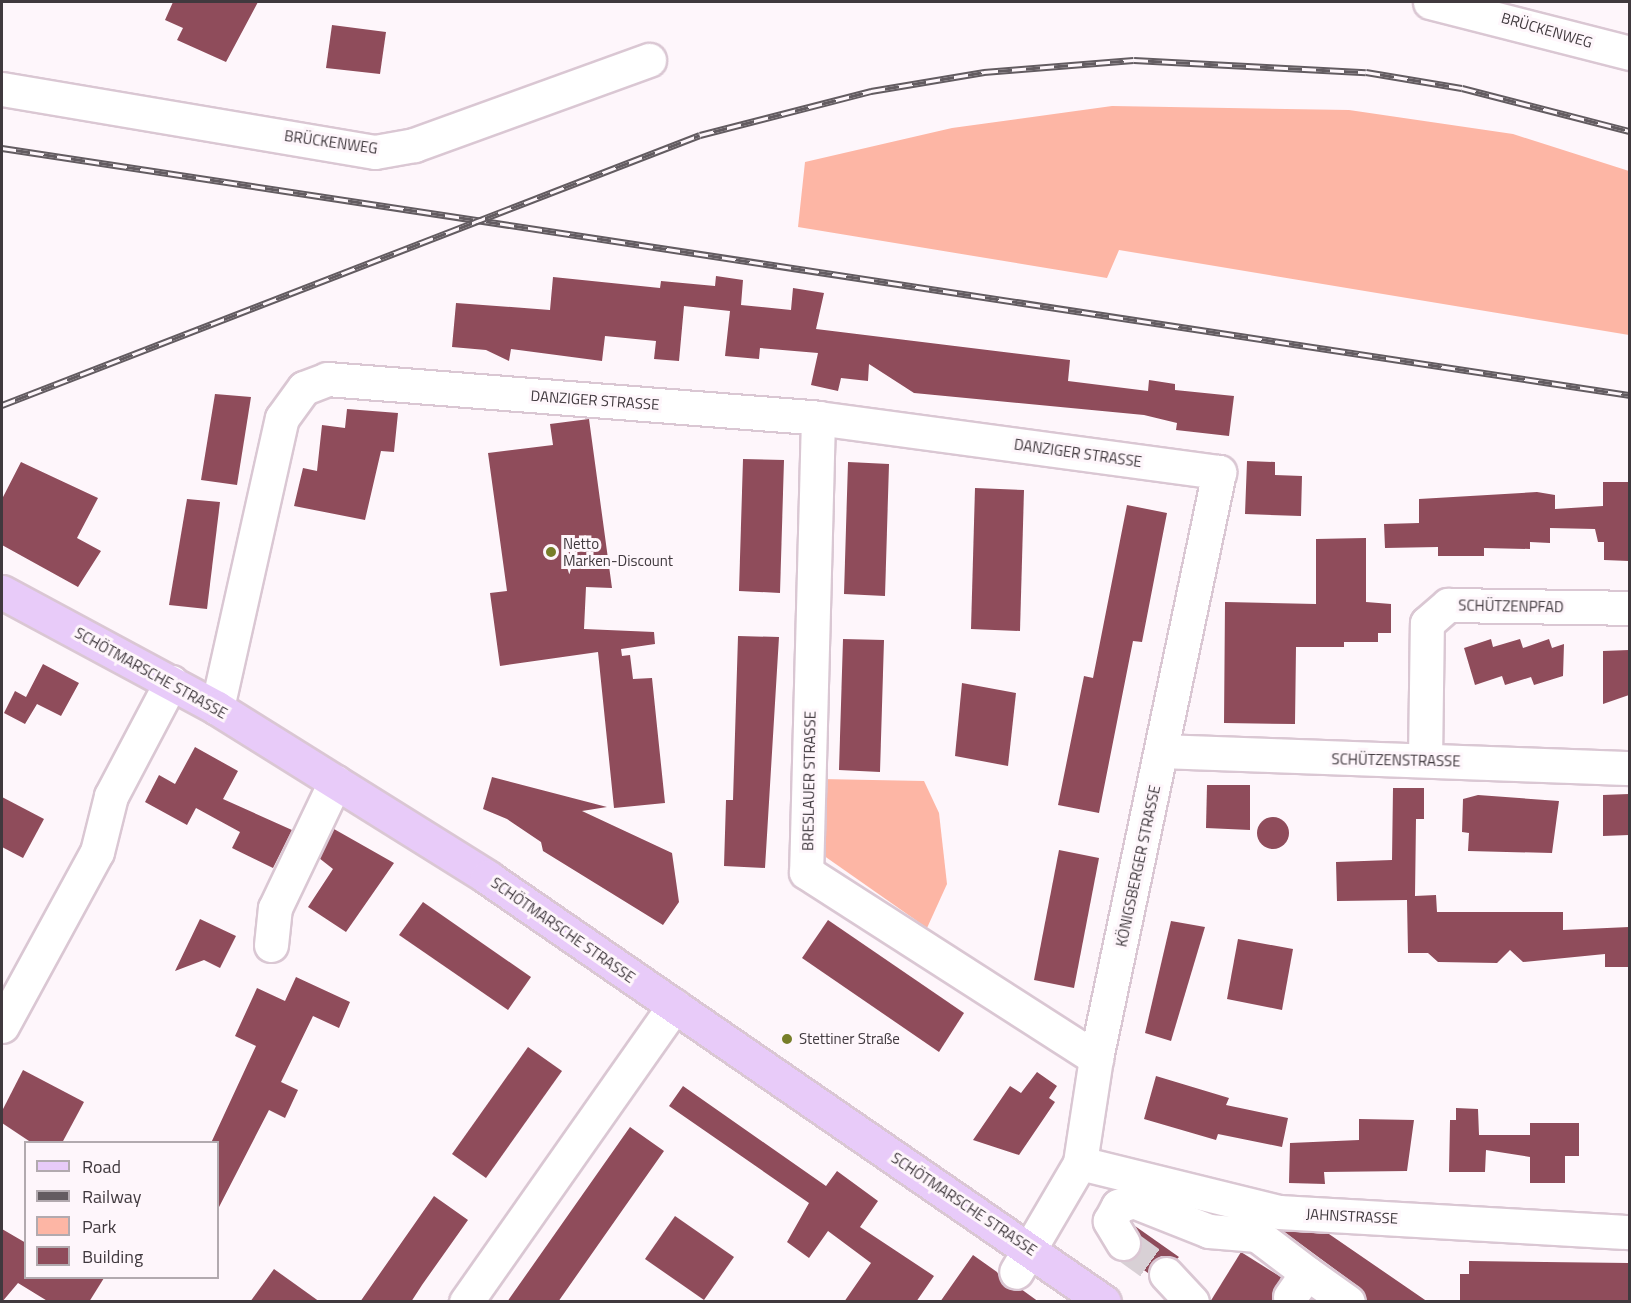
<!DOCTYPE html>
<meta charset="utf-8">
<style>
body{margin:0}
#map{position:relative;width:1631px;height:1303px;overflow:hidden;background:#fef6fb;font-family:"Titillium Web",sans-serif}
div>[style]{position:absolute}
.green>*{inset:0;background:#fdb6a5}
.building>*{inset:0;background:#8f4c5b}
.round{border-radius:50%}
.minor-tunnel>*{height:33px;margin-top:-16.5px;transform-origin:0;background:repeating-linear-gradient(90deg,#d8d0d5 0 33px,transparent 0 49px)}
.roads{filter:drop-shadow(2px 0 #dac7d3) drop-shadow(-2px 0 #dac7d3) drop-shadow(0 2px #dac7d3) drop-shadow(0 -2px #dac7d3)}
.minor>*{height:33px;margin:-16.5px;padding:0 16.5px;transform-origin:16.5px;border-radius:16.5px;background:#fff}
.major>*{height:33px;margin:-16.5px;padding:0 16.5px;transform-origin:16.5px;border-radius:16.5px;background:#e8cbf9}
.rail>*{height:7px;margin-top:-3.5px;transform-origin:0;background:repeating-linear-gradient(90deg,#fef6fb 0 14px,#635c61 0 28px);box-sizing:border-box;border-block:2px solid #635c61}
.dots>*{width:16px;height:16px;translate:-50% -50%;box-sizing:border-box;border:3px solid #fef6fb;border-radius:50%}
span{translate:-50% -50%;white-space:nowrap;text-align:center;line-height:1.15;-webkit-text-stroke:6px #fef6fb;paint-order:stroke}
.street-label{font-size:15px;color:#40393e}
.poi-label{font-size:15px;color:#40393e}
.left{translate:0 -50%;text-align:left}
.frame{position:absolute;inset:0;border:3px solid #40393e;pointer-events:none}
.legend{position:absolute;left:24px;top:1141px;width:195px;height:138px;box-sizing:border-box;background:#fef6fb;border:2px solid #b2aaaf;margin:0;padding:8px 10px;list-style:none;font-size:18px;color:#40393e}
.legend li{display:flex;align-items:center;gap:12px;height:30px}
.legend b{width:30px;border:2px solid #b2aaaf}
</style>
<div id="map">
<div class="green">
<i style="clip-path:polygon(1112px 106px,1349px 110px,1513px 134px,1629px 171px,1629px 335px,1119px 250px,1107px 278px,798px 227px,805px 162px,952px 128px)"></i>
<i style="clip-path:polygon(821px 779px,924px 781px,939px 813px,947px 884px,927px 928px,820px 853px)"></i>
</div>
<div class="building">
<i style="clip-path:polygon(173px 2px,258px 2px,226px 62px,177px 40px,183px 28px,165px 20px)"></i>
<i style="clip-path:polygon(332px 25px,386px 32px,380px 74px,326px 68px)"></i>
<i style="clip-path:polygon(716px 276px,743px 280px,741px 305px,791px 310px,793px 288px,824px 293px,816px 329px,1070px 360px,1068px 381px,1148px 391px,1149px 380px,1175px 384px,1175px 390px,1234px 396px,1229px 436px,1176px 430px,1177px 423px,1144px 415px,914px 393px,869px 364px,868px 381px,841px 378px,838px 391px,811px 385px,818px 353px,760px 348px,759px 359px,725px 356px,730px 311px,684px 306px,679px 361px,654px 359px,656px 341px,605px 336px,602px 361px,511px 349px,509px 361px,486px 350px,452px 347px,456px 303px,550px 310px,553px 277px,660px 288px,661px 281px,715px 286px)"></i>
<i style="clip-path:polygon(215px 394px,251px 397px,237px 485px,201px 480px)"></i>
<i style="clip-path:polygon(347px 409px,398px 413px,394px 452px,381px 451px,365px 520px,294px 506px,303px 468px,317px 471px,322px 425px,345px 428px)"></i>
<i style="clip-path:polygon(589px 419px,612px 588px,586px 587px,584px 629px,654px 632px,655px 644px,621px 649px,622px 656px,630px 655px,633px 679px,652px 678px,665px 803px,614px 808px,598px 652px,500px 666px,490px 593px,507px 591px,488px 453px,553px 445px,550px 424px)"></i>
<i style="clip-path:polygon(743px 459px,784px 460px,780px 593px,739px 591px)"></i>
<i style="clip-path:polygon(1247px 461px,1275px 462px,1275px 475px,1302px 476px,1301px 516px,1245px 514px)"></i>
<i style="clip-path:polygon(21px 462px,98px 498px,77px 538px,101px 551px,78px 587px,2px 545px,2px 499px)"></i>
<i style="clip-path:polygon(848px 462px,889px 464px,885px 596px,844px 594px)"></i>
<i style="clip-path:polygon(1603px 482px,1629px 482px,1629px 561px,1604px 560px,1604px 542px,1598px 542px,1595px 529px,1550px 528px,1550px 543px,1530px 542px,1530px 549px,1484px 548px,1484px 556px,1438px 556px,1438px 547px,1385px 548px,1384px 524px,1419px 523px,1419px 499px,1537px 492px,1555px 495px,1555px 509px,1603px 506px)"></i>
<i style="clip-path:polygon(975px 488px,1024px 490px,1020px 631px,971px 629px)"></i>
<i style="clip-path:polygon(187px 499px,220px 502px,207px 609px,169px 605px)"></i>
<i style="clip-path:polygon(1127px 505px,1167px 513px,1142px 642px,1133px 641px,1099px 813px,1058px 805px,1084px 676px,1093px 678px)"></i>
<i style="clip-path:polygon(1366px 538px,1366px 602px,1391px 604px,1391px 633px,1378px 633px,1378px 642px,1344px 642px,1344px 647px,1296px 647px,1295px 724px,1224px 723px,1225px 602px,1316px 604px,1316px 539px)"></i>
<i style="clip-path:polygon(738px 636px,779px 637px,765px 868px,724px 866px,726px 800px,733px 800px)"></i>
<i style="clip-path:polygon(843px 639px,884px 640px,880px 772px,839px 770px)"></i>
<i style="clip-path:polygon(1491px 639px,1493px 647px,1520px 639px,1523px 648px,1549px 639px,1552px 648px,1564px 644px,1563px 676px,1534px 685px,1531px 677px,1505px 685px,1502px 676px,1475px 685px,1464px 648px)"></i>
<i style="clip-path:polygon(1629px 650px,1629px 695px,1603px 704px,1603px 651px)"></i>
<i style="clip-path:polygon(43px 664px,79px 683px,61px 716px,37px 704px,25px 724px,4px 713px,15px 691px,26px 697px)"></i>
<i style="clip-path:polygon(962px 683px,1016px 693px,1008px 766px,955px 756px)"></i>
<i style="clip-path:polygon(195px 747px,238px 771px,223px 799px,292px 830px,273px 868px,232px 848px,240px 832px,196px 808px,187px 825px,145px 802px,159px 775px,175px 784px)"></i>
<i style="clip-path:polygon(492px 777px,607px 807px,582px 811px,672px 853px,679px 902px,663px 925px,543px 851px,541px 842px,507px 819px,483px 809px)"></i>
<i style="clip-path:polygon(1207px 785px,1250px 785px,1250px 830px,1206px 828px)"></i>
<i style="clip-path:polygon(1393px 788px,1424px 788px,1424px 819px,1416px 819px,1415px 896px,1436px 895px,1437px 912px,1563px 912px,1563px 930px,1629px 927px,1629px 967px,1605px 967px,1605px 954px,1523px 962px,1510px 950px,1497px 963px,1438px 962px,1428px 953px,1408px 953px,1407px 900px,1337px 901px,1336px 862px,1392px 860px)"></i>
<i style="clip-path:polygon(1629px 794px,1629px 835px,1603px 836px,1603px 795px)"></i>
<i style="clip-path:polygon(1478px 795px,1559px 801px,1552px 853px,1468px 851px,1469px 833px,1462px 832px,1463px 799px)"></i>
<i style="clip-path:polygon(2px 797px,44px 819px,23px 858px,2px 847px)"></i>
<i class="round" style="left:1257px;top:817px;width:32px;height:32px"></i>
<i style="clip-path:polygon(334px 829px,394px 863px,346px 932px,308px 907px,333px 869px,319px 858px)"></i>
<i style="clip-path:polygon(1059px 850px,1099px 858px,1074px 988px,1034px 980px)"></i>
<i style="clip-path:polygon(423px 902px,531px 977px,508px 1010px,399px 935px)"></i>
<i style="clip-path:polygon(200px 919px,236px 936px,220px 968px,204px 960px,175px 971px)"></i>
<i style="clip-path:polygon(828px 920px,964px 1013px,939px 1052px,802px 958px)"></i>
<i style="clip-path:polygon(1171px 921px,1205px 927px,1171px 1041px,1145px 1033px)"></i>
<i style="clip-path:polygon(1238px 939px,1293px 949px,1282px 1010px,1227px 999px)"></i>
<i style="clip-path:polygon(296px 977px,350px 1002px,339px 1028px,313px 1016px,281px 1082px,298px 1090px,285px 1118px,269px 1110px,218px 1209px,218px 1143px,211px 1143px,256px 1046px,235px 1036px,257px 988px,285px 1001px)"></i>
<i style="clip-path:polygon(528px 1047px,562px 1071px,486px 1178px,452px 1154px)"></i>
<i style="clip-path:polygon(23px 1070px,84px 1102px,62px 1143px,32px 1143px,2px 1123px,2px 1111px)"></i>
<i style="clip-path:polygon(1037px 1072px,1057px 1086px,1049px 1098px,1055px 1102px,1019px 1155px,973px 1140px,1010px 1086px,1021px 1093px)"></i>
<i style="clip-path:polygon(1156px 1076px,1229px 1098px,1226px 1105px,1288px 1118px,1282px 1147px,1218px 1134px,1216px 1140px,1144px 1119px)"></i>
<i style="clip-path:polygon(683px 1086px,826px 1186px,837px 1171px,878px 1201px,860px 1227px,934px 1276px,916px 1302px,844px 1302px,871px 1263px,828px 1231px,809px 1258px,787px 1242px,809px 1203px,669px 1106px)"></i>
<i style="clip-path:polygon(1456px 1108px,1478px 1109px,1479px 1135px,1530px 1135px,1530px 1123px,1579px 1123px,1579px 1156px,1565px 1156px,1565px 1183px,1530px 1183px,1530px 1157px,1486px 1150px,1485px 1172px,1449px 1172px,1450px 1120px,1456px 1120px)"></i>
<i style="clip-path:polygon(1359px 1119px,1414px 1120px,1407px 1171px,1324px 1172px,1325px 1184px,1289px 1183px,1290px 1143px,1359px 1140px)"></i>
<i style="clip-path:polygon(630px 1127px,664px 1151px,626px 1205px,558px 1302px,507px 1302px)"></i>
<i style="clip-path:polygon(434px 1196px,468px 1220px,422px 1285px,411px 1302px,360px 1302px)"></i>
<i style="clip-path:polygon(675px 1216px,734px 1257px,704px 1300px,645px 1259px)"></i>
<i style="clip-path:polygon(1135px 1226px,1179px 1257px,1177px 1259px,1161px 1256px,1148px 1273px,1130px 1260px,1142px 1243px)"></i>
<i style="clip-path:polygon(2px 1229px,26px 1243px,26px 1278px,104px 1278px,89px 1302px,49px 1302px,18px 1283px,2px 1302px)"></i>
<i style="clip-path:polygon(1283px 1231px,1329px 1234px,1428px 1302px,1366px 1302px,1359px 1287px)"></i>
<i style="clip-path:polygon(1241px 1252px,1281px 1277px,1272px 1302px,1210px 1302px)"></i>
<i style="clip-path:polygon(973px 1255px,997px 1272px,1006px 1288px,1021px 1289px,1039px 1302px,940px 1302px)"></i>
<i style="clip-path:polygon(1469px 1261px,1629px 1263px,1629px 1302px,1460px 1302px,1460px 1274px,1469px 1274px)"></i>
<i style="clip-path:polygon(274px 1269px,320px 1302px,250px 1302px)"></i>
</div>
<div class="minor-tunnel">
<i style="left:1123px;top:1243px;width:53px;rotate:35.8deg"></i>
</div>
<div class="roads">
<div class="minor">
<i style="left:1430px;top:2px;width:206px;rotate:14.3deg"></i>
<i style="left:2px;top:89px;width:378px;rotate:9.6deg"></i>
<i style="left:375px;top:152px;width:40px;rotate:-10deg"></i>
<i style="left:414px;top:145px;width:250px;rotate:-19.9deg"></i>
<i style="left:818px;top:418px;width:454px;rotate:91.5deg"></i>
<i style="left:806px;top:872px;width:345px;rotate:32.7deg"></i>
<i style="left:217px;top:708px;width:297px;rotate:-77.4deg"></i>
<i style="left:282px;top:418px;width:37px;rotate:-54deg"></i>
<i style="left:304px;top:388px;width:25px;rotate:-21deg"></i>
<i style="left:327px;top:379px;width:493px;rotate:4.5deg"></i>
<i style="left:818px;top:418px;width:405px;rotate:7.7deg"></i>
<i style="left:1219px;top:472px;width:599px;rotate:101.85deg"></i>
<i style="left:1096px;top:1058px;width:106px;rotate:98.7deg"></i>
<i style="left:1080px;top:1163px;width:126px;rotate:120.4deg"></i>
<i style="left:1163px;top:751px;width:467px;rotate:2.1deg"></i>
<i style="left:1425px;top:760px;width:137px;rotate:-89.2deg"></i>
<i style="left:1427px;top:623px;width:28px;rotate:-41deg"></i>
<i style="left:1448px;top:605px;width:182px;rotate:0.9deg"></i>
<i style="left:271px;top:945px;width:37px;rotate:-84deg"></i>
<i style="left:275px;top:908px;width:140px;rotate:-64.5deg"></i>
<i style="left:2px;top:1026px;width:198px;rotate:-61.4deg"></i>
<i style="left:97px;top:852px;width:58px;rotate:-76deg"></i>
<i style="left:111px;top:796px;width:129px;rotate:-62.2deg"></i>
<i style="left:1080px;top:1163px;width:205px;rotate:13.8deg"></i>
<i style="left:1279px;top:1212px;width:352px;rotate:3.3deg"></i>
<i style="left:1123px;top:1243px;width:26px;rotate:-121deg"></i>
<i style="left:1110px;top:1221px;width:17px;rotate:-62deg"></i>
<i style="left:1118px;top:1206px;width:16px;rotate:-18deg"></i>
<i style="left:1133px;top:1201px;width:82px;rotate:21.5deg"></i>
<i style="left:1209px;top:1231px;width:48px;rotate:4.8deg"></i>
<i style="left:1257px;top:1235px;width:63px;rotate:37.2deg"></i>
<i style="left:1166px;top:1274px;width:38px;rotate:47deg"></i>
<i style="left:1290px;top:1297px;width:29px;rotate:-55deg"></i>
<i style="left:1307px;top:1273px;width:50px;rotate:35.3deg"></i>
<i style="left:466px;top:1302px;width:362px;rotate:-54.9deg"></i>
</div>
<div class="major">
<i style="left:2px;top:592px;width:244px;rotate:28.3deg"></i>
<i style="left:217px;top:708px;width:319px;rotate:32deg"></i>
<i style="left:487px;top:877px;width:749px;rotate:34.56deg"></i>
</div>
</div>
<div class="rail">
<i style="left:2px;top:148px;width:1647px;rotate:8.63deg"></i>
<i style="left:2px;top:405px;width:748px;rotate:-21.15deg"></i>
<i style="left:700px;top:135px;width:177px;rotate:-14.4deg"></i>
<i style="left:871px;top:91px;width:115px;rotate:-9.5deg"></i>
<i style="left:984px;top:72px;width:150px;rotate:-4.6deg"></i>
<i style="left:1134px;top:60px;width:232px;rotate:3deg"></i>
<i style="left:1366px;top:72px;width:97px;rotate:9.5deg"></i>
<i style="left:1462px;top:88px;width:173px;rotate:14.4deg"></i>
</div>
<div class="dots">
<i style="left:551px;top:552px;background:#777e29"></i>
<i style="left:787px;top:1039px;background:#777e29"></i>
</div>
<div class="street-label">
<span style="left:1547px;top:30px;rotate:16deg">BRÜCKENWEG</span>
<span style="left:331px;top:142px;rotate:8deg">BRÜCKENWEG</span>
<span style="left:595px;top:400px;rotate:4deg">DANZIGER STRASSE</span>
<span style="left:1078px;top:453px;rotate:8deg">DANZIGER STRASSE</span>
<span style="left:1511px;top:606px;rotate:1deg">SCHÜTZENPFAD</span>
<span style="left:151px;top:673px;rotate:29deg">SCHÖTMARSCHE STRASSE</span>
<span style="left:1396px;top:760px;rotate:1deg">SCHÜTZENSTRASSE</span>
<span style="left:809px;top:781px;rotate:-89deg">BRESLAUER STRASSE</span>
<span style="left:1138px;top:866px;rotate:-78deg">KÖNIGSBERGER STRASSE</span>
<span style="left:563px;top:930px;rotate:35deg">SCHÖTMARSCHE STRASSE</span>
<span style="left:964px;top:1204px;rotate:34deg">SCHÖTMARSCHE STRASSE</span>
<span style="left:1352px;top:1216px;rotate:3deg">JAHNSTRASSE</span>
</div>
<div class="poi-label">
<span class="left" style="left:563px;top:552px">Netto<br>Marken-Discount</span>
<span class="left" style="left:799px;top:1039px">Stettiner Straße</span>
</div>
<div class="frame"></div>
<ul class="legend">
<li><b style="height:8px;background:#e8cbf9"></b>Road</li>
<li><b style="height:8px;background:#635c61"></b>Railway</li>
<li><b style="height:16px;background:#fdb6a5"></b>Park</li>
<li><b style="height:16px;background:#8f4c5b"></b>Building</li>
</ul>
</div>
